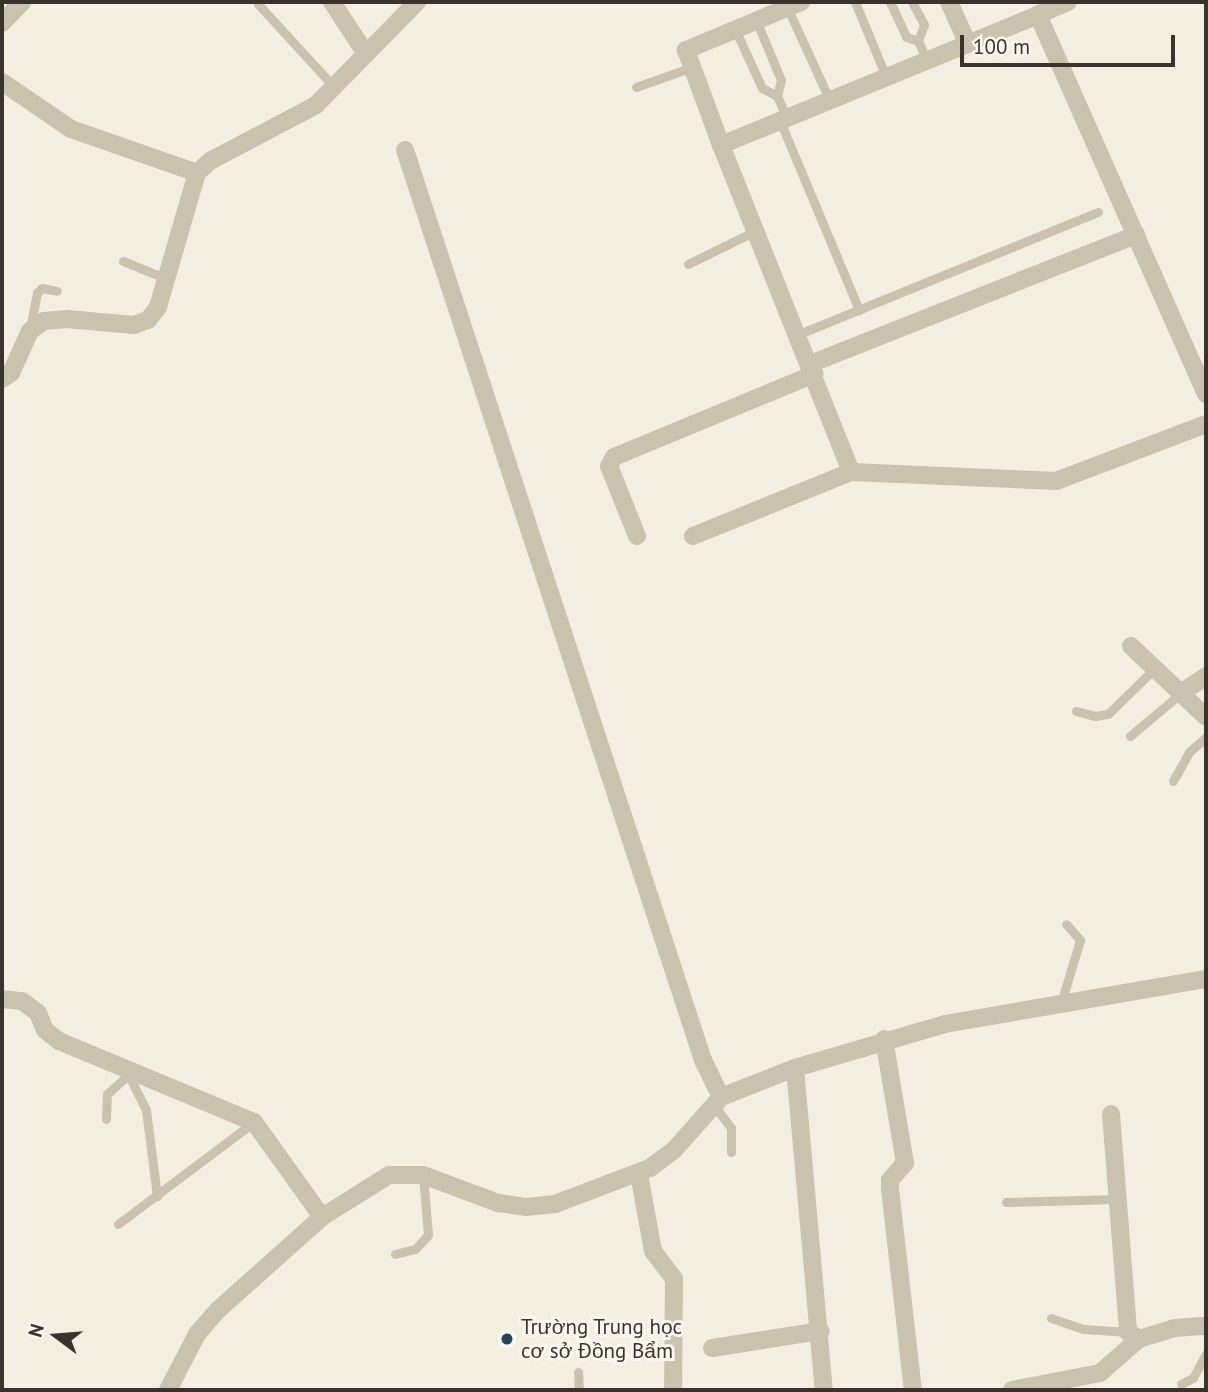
<!DOCTYPE html>
<meta charset="utf-8">
<style>
body{margin:0}
#map{position:relative;width:1208px;height:1392px;overflow:hidden;background:#f2efe1;font-family:"PT Sans",sans-serif}
div>[style]{position:absolute}
.service>*{height:9px;margin:-4.5px;padding:0 4.5px;transform-origin:4.5px;border-radius:4.5px;background:#cac2ad}
.minor>*{height:18px;margin:-9px;padding:0 9px;transform-origin:9px;border-radius:9px;background:#cac2ad}
.dots>*{width:19px;height:19px;translate:-50% -50%;box-sizing:border-box;border:4px solid #f9f7ee;border-radius:50%}
span{translate:-50% -50%;white-space:nowrap;text-align:center;line-height:1.15;-webkit-text-stroke:6px #f9f7ee;paint-order:stroke}
.poi-label{font-size:21px;color:#39332b}
.left{translate:0 -50%;text-align:left}
.frame{position:absolute;inset:0;border:4px solid #39332b;pointer-events:none}
.north{position:absolute;left:21px;top:1301px;width:70px;height:70px;-webkit-text-stroke:5px #f9f7ee;paint-order:stroke;rotate:286deg;font-size:19px;font-weight:700;line-height:28px;text-align:center;color:#39332b}
.north::after{content:'';display:block;margin:auto;width:24px;height:32px;background:#39332b;clip-path:polygon(50% 0,100% 100%,50% 72%,0 100%)}
.scale{position:absolute;left:960px;top:35px;width:215px;height:32px;box-sizing:border-box;border:4px solid #39332b;border-top:0;padding-left:9px;font-size:21px;line-height:24px;white-space:nowrap;color:#39332b;-webkit-text-stroke:5px #f9f7ee;paint-order:stroke}
</style>
<div id="map">
<div class="service">
<i style="left:855px;top:2px;width:81px;rotate:67.5deg"></i>
<i style="left:890px;top:2px;width:38px;rotate:65deg"></i>
<i style="left:906px;top:37px;width:13px;rotate:18deg"></i>
<i style="left:912px;top:2px;width:26px;rotate:62deg"></i>
<i style="left:924px;top:25px;width:17px;rotate:111deg"></i>
<i style="left:918px;top:41px;width:22px;rotate:66deg"></i>
<i style="left:258px;top:4px;width:113px;rotate:47.5deg"></i>
<i style="left:787px;top:7px;width:103px;rotate:65.4deg"></i>
<i style="left:756px;top:20px;width:65px;rotate:67.4deg"></i>
<i style="left:781px;top:80px;width:16px;rotate:104deg"></i>
<i style="left:777px;top:96px;width:24px;rotate:66deg"></i>
<i style="left:735px;top:29px;width:65px;rotate:65.4deg"></i>
<i style="left:762px;top:88px;width:17px;rotate:28deg"></i>
<i style="left:636px;top:87px;width:57px;rotate:-19.4deg"></i>
<i style="left:780px;top:121px;width:205px;rotate:67.3deg"></i>
<i style="left:123px;top:261px;width:48px;rotate:22.2deg"></i>
<i style="left:688px;top:264px;width:75px;rotate:-26.2deg"></i>
<i style="left:30px;top:329px;width:37px;rotate:-79deg"></i>
<i style="left:37px;top:293px;width:7px;rotate:-45deg"></i>
<i style="left:42px;top:288px;width:15px;rotate:11deg"></i>
<i style="left:799px;top:334px;width:323px;rotate:-22.2deg"></i>
<i style="left:1076px;top:711px;width:20px;rotate:15deg"></i>
<i style="left:1095px;top:716px;width:13px;rotate:-9deg"></i>
<i style="left:1108px;top:714px;width:66px;rotate:-44.4deg"></i>
<i style="left:1130px;top:736px;width:67px;rotate:-40.1deg"></i>
<i style="left:1173px;top:781px;width:33px;rotate:-61deg"></i>
<i style="left:1189px;top:752px;width:23px;rotate:-41deg"></i>
<i style="left:1061px;top:1003px;width:66px;rotate:-73.2deg"></i>
<i style="left:1080px;top:940px;width:21px;rotate:-131deg"></i>
<i style="left:127px;top:1072px;width:42px;rotate:63.4deg"></i>
<i style="left:146px;top:1110px;width:87px;rotate:82.7deg"></i>
<i style="left:713px;top:1104px;width:30px;rotate:53deg"></i>
<i style="left:731px;top:1128px;width:24px;rotate:90deg"></i>
<i style="left:106px;top:1119px;width:25px;rotate:-88deg"></i>
<i style="left:107px;top:1094px;width:30px;rotate:-42deg"></i>
<i style="left:1006px;top:1202px;width:113px;rotate:-1.5deg"></i>
<i style="left:118px;top:1224px;width:170px;rotate:-36.9deg"></i>
<i style="left:395px;top:1254px;width:21px;rotate:-14deg"></i>
<i style="left:415px;top:1249px;width:19px;rotate:-47deg"></i>
<i style="left:428px;top:1235px;width:60px;rotate:-94.8deg"></i>
<i style="left:1051px;top:1318px;width:34px;rotate:19deg"></i>
<i style="left:1083px;top:1329px;width:45px;rotate:3.8deg"></i>
<i style="left:578px;top:1372px;width:18px;rotate:87deg"></i>
<i style="left:1181px;top:1384px;width:13px;rotate:-27deg"></i>
<i style="left:1193px;top:1378px;width:27px;rotate:-62deg"></i>
</div>
<div class="minor">
<i style="left:332px;top:2px;width:62px;rotate:56.8deg"></i>
<i style="left:801px;top:2px;width:125px;rotate:157.3deg"></i>
<i style="left:686px;top:50px;width:101px;rotate:69.8deg"></i>
<i style="left:721px;top:145px;width:343px;rotate:-22.3deg"></i>
<i style="left:949px;top:2px;width:46px;rotate:65.7deg"></i>
<i style="left:1068px;top:2px;width:33px;rotate:157deg"></i>
<i style="left:1038px;top:15px;width:415px;rotate:66.1deg"></i>
<i style="left:2px;top:23px;width:29px;rotate:-46deg"></i>
<i style="left:2px;top:82px;width:83px;rotate:34.3deg"></i>
<i style="left:71px;top:129px;width:133px;rotate:19.2deg"></i>
<i style="left:721px;top:145px;width:352px;rotate:68.3deg"></i>
<i style="left:405px;top:150px;width:958px;rotate:71.87deg"></i>
<i style="left:703px;top:1060px;width:41px;rotate:64.1deg"></i>
<i style="left:810px;top:364px;width:351px;rotate:-21.6deg"></i>
<i style="left:2px;top:379px;width:11px;rotate:-34deg"></i>
<i style="left:11px;top:373px;width:46px;rotate:-65.7deg"></i>
<i style="left:30px;top:331px;width:17px;rotate:-36deg"></i>
<i style="left:44px;top:321px;width:23px;rotate:-5deg"></i>
<i style="left:67px;top:319px;width:67px;rotate:5.1deg"></i>
<i style="left:134px;top:325px;width:15px;rotate:-20deg"></i>
<i style="left:148px;top:320px;width:16px;rotate:-52deg"></i>
<i style="left:158px;top:307px;width:140px;rotate:-73.8deg"></i>
<i style="left:197px;top:173px;width:18px;rotate:-43deg"></i>
<i style="left:210px;top:161px;width:120px;rotate:-27.8deg"></i>
<i style="left:316px;top:105px;width:144px;rotate:-45.6deg"></i>
<i style="left:637px;top:536px;width:75px;rotate:-111.8deg"></i>
<i style="left:609px;top:466px;width:10px;rotate:-61deg"></i>
<i style="left:614px;top:457px;width:217px;rotate:-22.5deg"></i>
<i style="left:693px;top:536px;width:170px;rotate:-22.1deg"></i>
<i style="left:851px;top:472px;width:205px;rotate:2.5deg"></i>
<i style="left:1056px;top:481px;width:160px;rotate:-20.8deg"></i>
<i style="left:1131px;top:646px;width:103px;rotate:43.4deg"></i>
<i style="left:1181px;top:693px;width:30px;rotate:-34deg"></i>
<i style="left:2px;top:999px;width:20px;rotate:6deg"></i>
<i style="left:22px;top:1001px;width:20px;rotate:37deg"></i>
<i style="left:38px;top:1013px;width:18px;rotate:68deg"></i>
<i style="left:45px;top:1030px;width:18px;rotate:38deg"></i>
<i style="left:59px;top:1041px;width:211px;rotate:22.6deg"></i>
<i style="left:254px;top:1122px;width:117px;rotate:54.4deg"></i>
<i style="left:884px;top:1039px;width:126px;rotate:80.4deg"></i>
<i style="left:905px;top:1163px;width:23px;rotate:131deg"></i>
<i style="left:890px;top:1180px;width:9px;rotate:90deg"></i>
<i style="left:890px;top:1189px;width:202px;rotate:83.5deg"></i>
<i style="left:795px;top:1068px;width:323px;rotate:84.9deg"></i>
<i style="left:1111px;top:1114px;width:219px;rotate:85.5deg"></i>
<i style="left:1128px;top:1332px;width:13px;rotate:32deg"></i>
<i style="left:639px;top:1174px;width:78px;rotate:79.7deg"></i>
<i style="left:653px;top:1251px;width:35px;rotate:53deg"></i>
<i style="left:674px;top:1279px;width:111px;rotate:90.5deg"></i>
<i style="left:712px;top:1348px;width:110px;rotate:-8.9deg"></i>
<i style="left:168px;top:1390px;width:63px;rotate:-62.6deg"></i>
<i style="left:197px;top:1334px;width:32px;rotate:-49deg"></i>
<i style="left:218px;top:1310px;width:140px;rotate:-41.8deg"></i>
<i style="left:322px;top:1217px;width:79px;rotate:-32.1deg"></i>
<i style="left:389px;top:1175px;width:34px"></i>
<i style="left:423px;top:1175px;width:80px;rotate:20.5deg"></i>
<i style="left:498px;top:1203px;width:28px;rotate:8deg"></i>
<i style="left:526px;top:1207px;width:29px;rotate:-6deg"></i>
<i style="left:555px;top:1204px;width:102px;rotate:-20.8deg"></i>
<i style="left:650px;top:1168px;width:30px;rotate:-37deg"></i>
<i style="left:674px;top:1150px;width:71px;rotate:-48.4deg"></i>
<i style="left:721px;top:1097px;width:79px;rotate:-21.4deg"></i>
<i style="left:795px;top:1068px;width:156px;rotate:-16.3deg"></i>
<i style="left:945px;top:1024px;width:265px;rotate:-9.8deg"></i>
<i style="left:1012px;top:1390px;width:90px;rotate:-10.9deg"></i>
<i style="left:1100px;top:1373px;width:52px;rotate:-41.1deg"></i>
<i style="left:1139px;top:1339px;width:37px;rotate:-17deg"></i>
<i style="left:1174px;top:1328px;width:32px;rotate:-4deg"></i>
</div>
<div class="dots">
<i style="left:507px;top:1339px;background:#234658"></i>
</div>
<div class="poi-label">
<span class="left" style="left:521px;top:1339px">Trường Trung học<br>cơ sở Đồng Bẩm</span>
</div>
<div class="frame"></div>
<div class="north">N</div>
<div class="scale">100 m</div>
</div>
